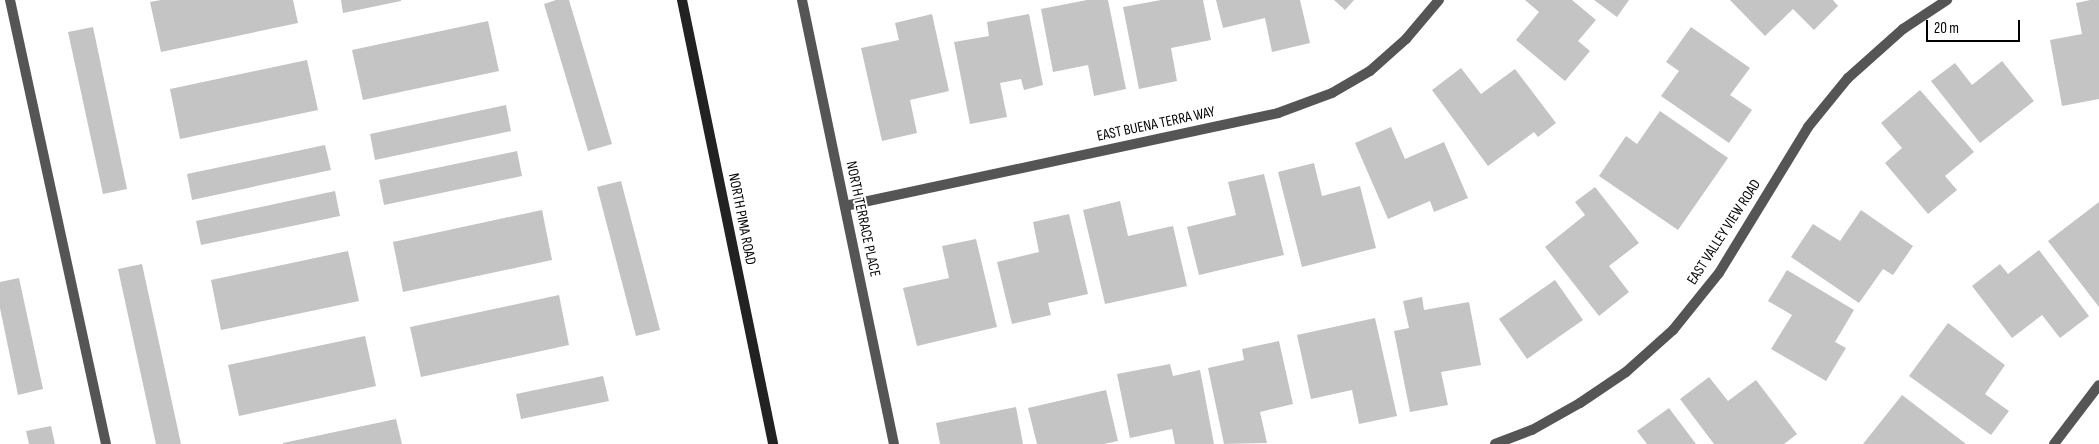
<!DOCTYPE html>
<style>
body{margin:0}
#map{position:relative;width:2099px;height:444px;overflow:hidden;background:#fff;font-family:"Sofia Sans Condensed",sans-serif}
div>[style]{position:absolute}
.building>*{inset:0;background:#c4c4c4}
.lane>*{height:10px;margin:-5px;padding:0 5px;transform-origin:5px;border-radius:5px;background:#555}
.street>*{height:10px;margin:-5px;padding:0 5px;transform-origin:5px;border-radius:5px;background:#555}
.secondary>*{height:10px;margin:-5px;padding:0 5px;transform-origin:5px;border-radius:5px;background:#222}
span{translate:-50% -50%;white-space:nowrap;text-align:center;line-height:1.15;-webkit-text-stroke:4px #fff;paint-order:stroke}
.street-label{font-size:15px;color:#000}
.scale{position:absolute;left:1926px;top:20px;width:94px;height:22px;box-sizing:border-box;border:2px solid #000;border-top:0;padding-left:6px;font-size:15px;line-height:18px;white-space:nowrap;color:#000;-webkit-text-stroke:4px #fff;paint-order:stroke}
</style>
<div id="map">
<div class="building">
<i style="clip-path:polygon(161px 0,293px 0,298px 23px,161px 52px,150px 2px)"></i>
<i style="clip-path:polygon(341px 0,401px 0,401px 1px,343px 13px)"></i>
<i style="clip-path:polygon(556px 0,569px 0,612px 144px,588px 151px,544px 4px)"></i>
<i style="clip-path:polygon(1087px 0,1108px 0,1126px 89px,1094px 96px,1088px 65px,1053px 72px,1041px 9px)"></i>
<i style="clip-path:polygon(1161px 0,1203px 0,1211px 40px,1171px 48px,1177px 81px,1139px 89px,1123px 7px)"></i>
<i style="clip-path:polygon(1216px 0,1300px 0,1310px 43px,1272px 52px,1265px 18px,1223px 28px)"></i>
<i style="clip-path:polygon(1334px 0,1354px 0,1345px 10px)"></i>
<i style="clip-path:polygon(1525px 0,1572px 0,1596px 20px,1578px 41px,1590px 51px,1565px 81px,1516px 40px,1539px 12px)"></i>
<i style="clip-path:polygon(1594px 0,1629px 0,1617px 17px)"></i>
<i style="clip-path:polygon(1730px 0,1833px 0,1838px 6px,1814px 30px,1793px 9px,1765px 36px)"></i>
<i style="clip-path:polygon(2090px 0,2099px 0,2099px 99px,2062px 106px,2050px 40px,2082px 34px,2076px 3px)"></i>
<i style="clip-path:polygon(932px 14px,949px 91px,910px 100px,917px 133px,882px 141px,861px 48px,899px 40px,895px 23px)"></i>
<i style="clip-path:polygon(1029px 14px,1043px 85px,1024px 90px,1021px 79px,1000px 83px,1007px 117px,970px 124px,954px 42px,989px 36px,987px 22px)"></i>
<i style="clip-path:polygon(488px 21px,499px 71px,363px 100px,352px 50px)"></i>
<i style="clip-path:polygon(93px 27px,127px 189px,103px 194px,68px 32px)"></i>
<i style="clip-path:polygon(1691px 27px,1750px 68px,1730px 95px,1752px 110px,1729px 143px,1661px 96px,1679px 71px,1666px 62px)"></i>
<i style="clip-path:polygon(307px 60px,318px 110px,180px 139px,170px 89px)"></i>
<i style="clip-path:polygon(2002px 61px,2034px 101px,1980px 143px,1931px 81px,1955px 63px,1972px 85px)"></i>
<i style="clip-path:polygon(1461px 68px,1481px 94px,1515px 69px,1556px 123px,1538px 137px,1534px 132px,1488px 166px,1432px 90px)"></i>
<i style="clip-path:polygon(1920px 90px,1974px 152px,1945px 176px,1957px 190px,1928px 214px,1885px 163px,1902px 148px,1881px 123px)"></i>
<i style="clip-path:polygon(506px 105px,511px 131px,375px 160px,370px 134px)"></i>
<i style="clip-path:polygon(1660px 111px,1728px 158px,1678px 230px,1599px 176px,1626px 136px,1637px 144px)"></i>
<i style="clip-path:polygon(1391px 127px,1405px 159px,1444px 142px,1468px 198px,1434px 212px,1430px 201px,1388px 219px,1355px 143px)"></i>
<i style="clip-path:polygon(325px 145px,331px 170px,192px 200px,187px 174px)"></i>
<i style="clip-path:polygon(517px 151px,522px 176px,384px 205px,379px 180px)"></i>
<i style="clip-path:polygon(1314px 163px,1322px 196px,1360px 186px,1376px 248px,1302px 267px,1278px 172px)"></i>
<i style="clip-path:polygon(1264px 174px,1284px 255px,1199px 275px,1187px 227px,1236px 215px,1228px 182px)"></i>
<i style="clip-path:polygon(621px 181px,660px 330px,636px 336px,597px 187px)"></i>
<i style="clip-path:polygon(1595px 187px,1639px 243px,1609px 266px,1629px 292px,1599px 316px,1545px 247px,1585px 215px,1575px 202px)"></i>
<i style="clip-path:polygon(335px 191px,340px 216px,201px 245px,196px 221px)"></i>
<i style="clip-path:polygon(1120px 201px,1128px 236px,1173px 226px,1187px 286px,1105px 304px,1083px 210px)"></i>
<i style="clip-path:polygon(2099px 202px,2099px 307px,2048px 241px)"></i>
<i style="clip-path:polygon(542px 210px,552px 260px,403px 292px,393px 242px)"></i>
<i style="clip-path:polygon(1861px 210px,1913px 246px,1893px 275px,1883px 269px,1859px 303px,1791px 257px,1813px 224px,1840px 241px)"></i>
<i style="clip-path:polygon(1069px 214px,1088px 294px,1048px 303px,1051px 315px,1012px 324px,997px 262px,1039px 252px,1033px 222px)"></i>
<i style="clip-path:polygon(976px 239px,997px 327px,917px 346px,903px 288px,949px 278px,942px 246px)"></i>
<i style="clip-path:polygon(2039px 250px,2089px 316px,2060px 338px,2042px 315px,2012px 338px,1972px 286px,2000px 264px,2008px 274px)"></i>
<i style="clip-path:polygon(348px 251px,359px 301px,221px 330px,211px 280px)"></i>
<i style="clip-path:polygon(142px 264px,181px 444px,156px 444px,118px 269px)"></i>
<i style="clip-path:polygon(1787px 270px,1854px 310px,1835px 342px,1846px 348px,1826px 381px,1771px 349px,1792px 315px,1768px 301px)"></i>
<i style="clip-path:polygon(19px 278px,43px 389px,18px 395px,0 308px,0 282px)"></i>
<i style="clip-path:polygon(1555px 280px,1583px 320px,1527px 359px,1499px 319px)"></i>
<i style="clip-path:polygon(559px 295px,569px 345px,421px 377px,410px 327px)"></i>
<i style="clip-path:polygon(1422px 297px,1424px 310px,1469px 302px,1481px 365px,1441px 372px,1448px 405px,1410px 412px,1394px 331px,1409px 328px,1403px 301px)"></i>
<i style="clip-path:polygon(1375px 318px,1397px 416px,1359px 424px,1352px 390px,1311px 399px,1297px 335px)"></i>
<i style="clip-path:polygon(1948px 323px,2005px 365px,1985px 394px,2009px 411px,1991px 435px,1909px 376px)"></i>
<i style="clip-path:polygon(365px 336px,376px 386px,239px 416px,228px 365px)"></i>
<i style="clip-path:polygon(1279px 341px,1293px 404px,1260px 412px,1267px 443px,1224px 444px,1208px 368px,1244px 360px,1242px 349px)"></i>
<i style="clip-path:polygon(1170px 364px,1173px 376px,1200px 370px,1214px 444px,1175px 444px,1172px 429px,1130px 438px,1117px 374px)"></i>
<i style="clip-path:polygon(603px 376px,609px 401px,521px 419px,516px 394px)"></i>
<i style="clip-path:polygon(1709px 377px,1728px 401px,1756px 380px,1797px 434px,1784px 444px,1714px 444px,1680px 399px)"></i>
<i style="clip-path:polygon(1106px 390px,1118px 441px,1104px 444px,1037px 444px,1028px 408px)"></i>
<i style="clip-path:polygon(1902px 395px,1966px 444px,1863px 444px)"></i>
<i style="clip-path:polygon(1016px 407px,1023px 444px,940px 444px,936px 423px)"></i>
<i style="clip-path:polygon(1669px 408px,1696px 444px,1647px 444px,1637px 431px)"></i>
<i style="clip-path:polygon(396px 419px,402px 444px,283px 444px,283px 443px)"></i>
<i style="clip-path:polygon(51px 426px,55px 444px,29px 444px,26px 431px)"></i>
</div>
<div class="lane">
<i style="left:10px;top:0;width:454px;rotate:77.8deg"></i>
</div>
<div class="street">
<i style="left:802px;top:0;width:453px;rotate:78.3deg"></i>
<i style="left:845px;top:206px;width:443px;rotate:-12.1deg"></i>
<i style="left:1278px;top:113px;width:58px;rotate:-20.3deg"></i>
<i style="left:1332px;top:93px;width:44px;rotate:-30.1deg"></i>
<i style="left:1370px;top:71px;width:48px;rotate:-41.6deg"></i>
<i style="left:1406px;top:39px;width:51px;rotate:-49.8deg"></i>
<i style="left:1495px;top:444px;width:40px;rotate:-21deg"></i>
<i style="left:1532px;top:430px;width:55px;rotate:-29.4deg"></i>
<i style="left:1580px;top:403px;width:55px;rotate:-34deg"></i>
<i style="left:1626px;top:372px;width:63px;rotate:-41.8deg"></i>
<i style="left:1673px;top:330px;width:73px;rotate:-51.1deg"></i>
<i style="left:1719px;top:273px;width:171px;rotate:-58.6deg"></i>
<i style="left:1808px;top:127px;width:63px;rotate:-50.8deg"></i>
<i style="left:1848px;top:78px;width:74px;rotate:-41.7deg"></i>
<i style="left:1903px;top:29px;width:53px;rotate:-33.4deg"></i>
<i style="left:2054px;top:444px;width:74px;rotate:-52.7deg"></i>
</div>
<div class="secondary">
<i style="left:682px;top:0;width:453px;rotate:78.4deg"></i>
</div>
<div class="street-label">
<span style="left:1156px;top:124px;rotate:-12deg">EAST BUENA TERRA WAY</span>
<span style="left:742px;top:219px;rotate:79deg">NORTH PIMA ROAD</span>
<span style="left:863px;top:219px;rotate:78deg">NORTH TERRACE PLACE</span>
<span style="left:1724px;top:232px;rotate:-57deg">EAST VALLEY VIEW ROAD</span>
</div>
<div class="scale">20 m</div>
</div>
